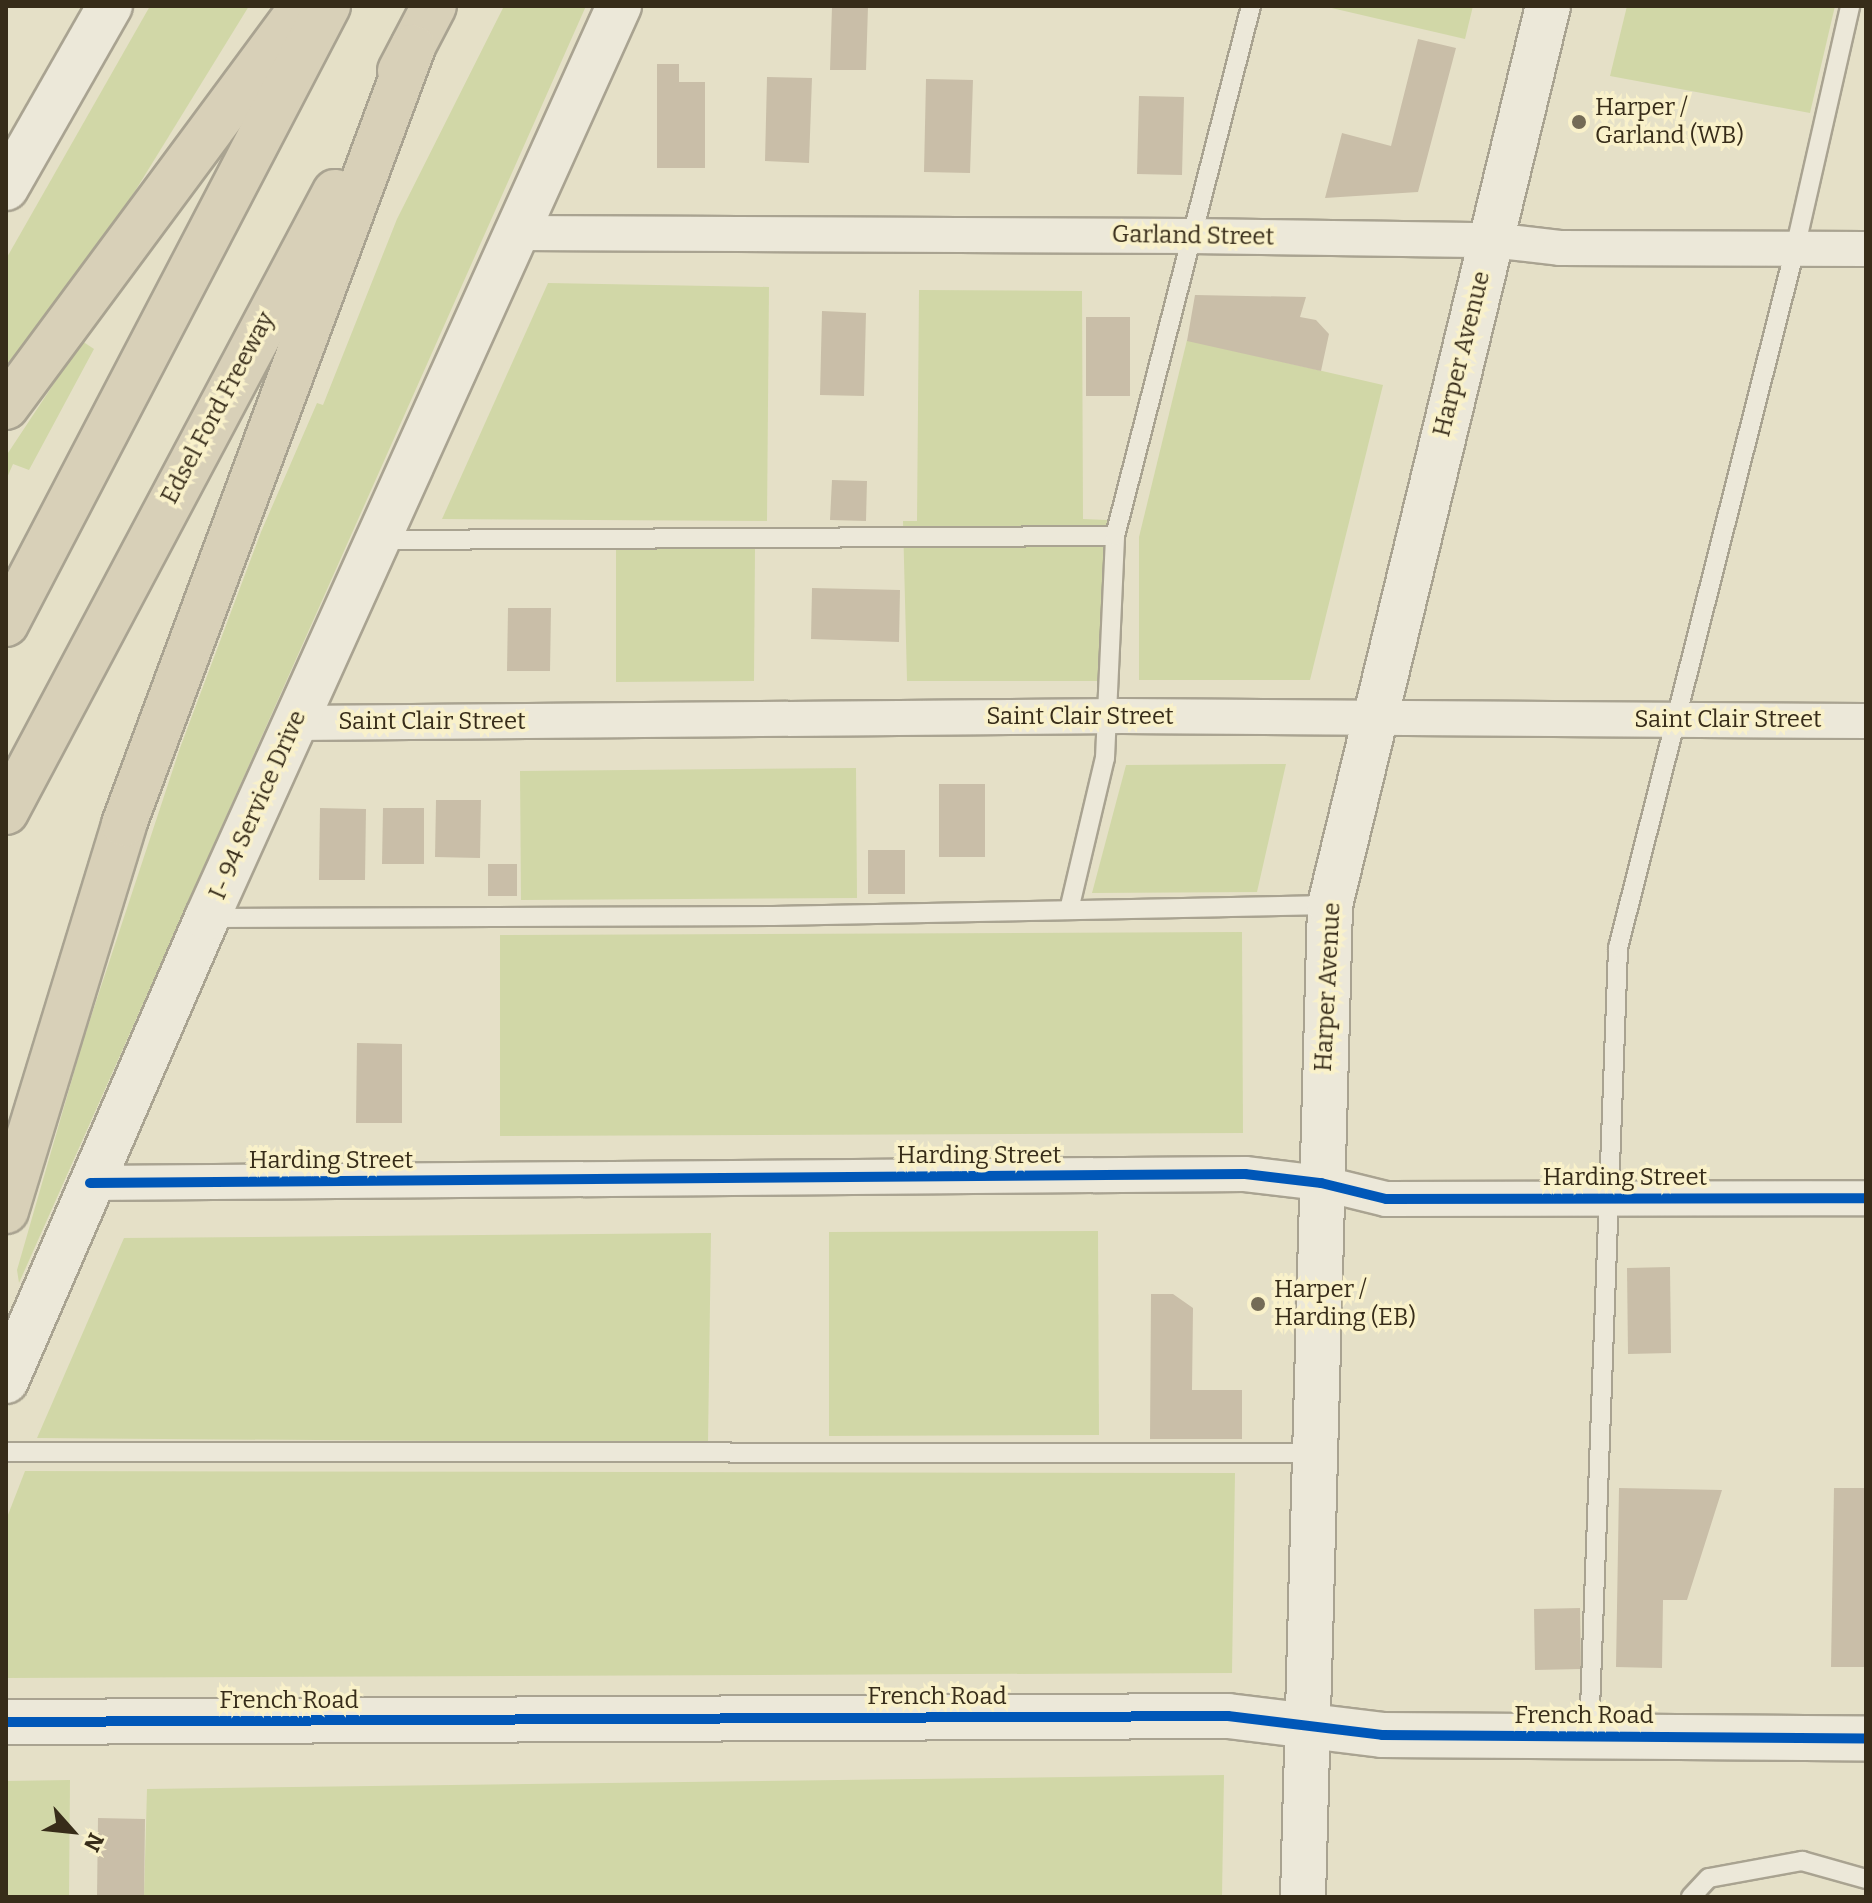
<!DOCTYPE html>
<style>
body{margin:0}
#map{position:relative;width:1872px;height:1903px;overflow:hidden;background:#e5e0c7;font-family:Bitter,serif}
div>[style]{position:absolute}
.green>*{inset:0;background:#d1d7a7}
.building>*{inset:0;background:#c9bea8}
.roads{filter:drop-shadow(2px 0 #a9a391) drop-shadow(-2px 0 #a9a391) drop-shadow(0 2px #a9a391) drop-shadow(0 -2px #a9a391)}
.lane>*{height:18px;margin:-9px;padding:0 9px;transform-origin:9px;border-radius:9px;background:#ece8d9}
.street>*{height:34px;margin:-17px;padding:0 17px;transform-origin:17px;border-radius:17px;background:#ece8d9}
.secondary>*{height:44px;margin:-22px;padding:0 22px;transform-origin:22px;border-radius:22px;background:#ece8d9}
.highway>*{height:44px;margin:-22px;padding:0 22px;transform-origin:22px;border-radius:22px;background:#d8d0b8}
.cycleway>*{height:10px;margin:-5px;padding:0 5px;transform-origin:5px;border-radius:5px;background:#0057b8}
.dots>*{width:22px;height:22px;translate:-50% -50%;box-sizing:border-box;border:4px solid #f9f1ca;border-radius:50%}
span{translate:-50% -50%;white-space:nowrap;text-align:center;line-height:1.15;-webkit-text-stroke:7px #f9f1ca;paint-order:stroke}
.poi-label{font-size:24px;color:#372c19}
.left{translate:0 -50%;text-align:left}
.street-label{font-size:24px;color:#372c19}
.frame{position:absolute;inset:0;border:8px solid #372c19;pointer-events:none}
.north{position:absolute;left:32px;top:1791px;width:80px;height:80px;-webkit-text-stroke:6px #f9f1ca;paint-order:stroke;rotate:117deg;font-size:22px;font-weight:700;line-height:32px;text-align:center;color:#372c19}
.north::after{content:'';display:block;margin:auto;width:28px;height:36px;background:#372c19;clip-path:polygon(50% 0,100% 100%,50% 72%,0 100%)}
</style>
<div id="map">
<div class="green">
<i style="clip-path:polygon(150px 6px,249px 6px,84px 274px,6px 388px,6px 259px)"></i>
<i style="clip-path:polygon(504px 6px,586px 6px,19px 1283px,17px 1270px,83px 1041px,180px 748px,261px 532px,317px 403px,323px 405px,397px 219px)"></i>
<i style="clip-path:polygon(1323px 6px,1473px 6px,1465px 39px)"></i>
<i style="clip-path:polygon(1627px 6px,1835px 6px,1810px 113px,1610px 76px)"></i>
<i style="clip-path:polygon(548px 283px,769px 287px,767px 521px,442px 519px)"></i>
<i style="clip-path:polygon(919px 290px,1082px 291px,1083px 519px,1107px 520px,1104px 681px,907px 681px,903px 521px,917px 521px)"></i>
<i style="clip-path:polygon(1187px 340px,1383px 385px,1310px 680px,1139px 680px,1139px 537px)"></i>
<i style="clip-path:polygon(82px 341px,94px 349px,29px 470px,13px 464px,6px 480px,6px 456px)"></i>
<i style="clip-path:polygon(616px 549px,755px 549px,754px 681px,616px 682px)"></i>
<i style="clip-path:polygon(1286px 764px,1257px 892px,1092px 893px,1126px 765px)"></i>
<i style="clip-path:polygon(856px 768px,857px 898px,521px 900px,520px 771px)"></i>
<i style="clip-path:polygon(1242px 932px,1243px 1133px,500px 1136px,500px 935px)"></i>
<i style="clip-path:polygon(1098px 1231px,1099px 1435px,829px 1436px,829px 1232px)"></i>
<i style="clip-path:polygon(711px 1233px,708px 1443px,37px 1438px,124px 1238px)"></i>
<i style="clip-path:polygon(25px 1471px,1235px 1473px,1232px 1673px,6px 1678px,6px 1520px)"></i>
<i style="clip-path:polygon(1224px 1775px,1222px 1897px,144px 1897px,147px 1789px)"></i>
<i style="clip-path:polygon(70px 1780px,69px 1897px,6px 1897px,6px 1781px)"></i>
</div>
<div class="building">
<i style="clip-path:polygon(832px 6px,868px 6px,866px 70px,830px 70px)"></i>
<i style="clip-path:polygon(1418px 39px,1456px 48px,1418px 192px,1325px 198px,1342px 133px,1391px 146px)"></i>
<i style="clip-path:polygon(657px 64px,679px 64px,679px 82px,705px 82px,705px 168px,657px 168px)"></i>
<i style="clip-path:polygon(767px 77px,812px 78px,809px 163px,765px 161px)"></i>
<i style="clip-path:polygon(926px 79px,973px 80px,970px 173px,924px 172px)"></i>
<i style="clip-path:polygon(1139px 96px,1184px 97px,1182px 175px,1137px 174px)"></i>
<i style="clip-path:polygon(1195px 295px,1306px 297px,1300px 317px,1316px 320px,1329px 334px,1321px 371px,1187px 341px)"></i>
<i style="clip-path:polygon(822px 311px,866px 313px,864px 396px,820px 395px)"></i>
<i style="clip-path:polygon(1086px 317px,1130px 317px,1130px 396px,1086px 396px)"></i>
<i style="clip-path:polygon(832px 480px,867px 481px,866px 521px,830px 520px)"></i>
<i style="clip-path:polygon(812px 588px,900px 590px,899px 642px,811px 639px)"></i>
<i style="clip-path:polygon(508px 608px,551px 608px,550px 671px,507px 671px)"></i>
<i style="clip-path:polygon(939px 784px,985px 784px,985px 857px,939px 857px)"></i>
<i style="clip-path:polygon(436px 800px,481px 800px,480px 858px,435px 857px)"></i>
<i style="clip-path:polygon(320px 808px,366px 809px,365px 880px,319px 880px)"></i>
<i style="clip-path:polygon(383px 808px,424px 808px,424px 864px,382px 864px)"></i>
<i style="clip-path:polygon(868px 850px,905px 850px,905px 894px,868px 894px)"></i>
<i style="clip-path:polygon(488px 864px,517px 864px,517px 896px,488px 896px)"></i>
<i style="clip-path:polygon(357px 1043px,402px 1044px,402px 1123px,356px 1123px)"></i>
<i style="clip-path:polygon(1670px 1267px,1671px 1353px,1628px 1354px,1627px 1268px)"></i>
<i style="clip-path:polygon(1151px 1294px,1173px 1294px,1193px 1308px,1192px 1390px,1242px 1390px,1242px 1439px,1150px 1439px)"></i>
<i style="clip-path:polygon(1619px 1488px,1722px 1490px,1687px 1600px,1663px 1600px,1662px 1668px,1616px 1667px)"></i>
<i style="clip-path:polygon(1834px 1488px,1866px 1488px,1866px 1667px,1831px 1667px)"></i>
<i style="clip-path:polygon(1580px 1608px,1581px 1669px,1535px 1670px,1534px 1609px)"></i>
<i style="clip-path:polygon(98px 1818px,145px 1819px,144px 1897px,97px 1897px)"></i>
</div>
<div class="roads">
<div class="lane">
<i style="left:378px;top:540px;width:737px;rotate:-0.31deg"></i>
<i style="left:1069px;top:910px;width:156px;rotate:-76.7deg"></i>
<i style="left:1105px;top:758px;width:222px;rotate:-87.4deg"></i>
<i style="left:1115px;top:536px;width:547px;rotate:-75.61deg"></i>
<i style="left:209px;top:918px;width:564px;rotate:-0.2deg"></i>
<i style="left:773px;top:916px;width:557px;rotate:-1.13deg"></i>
<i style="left:6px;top:1452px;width:1307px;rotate:0.04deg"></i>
<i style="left:1589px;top:1736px;width:789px;rotate:-87.89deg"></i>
<i style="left:1618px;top:948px;width:721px;rotate:-75.79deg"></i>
<i style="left:1795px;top:249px;width:249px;rotate:-77.2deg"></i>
<i style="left:1691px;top:1897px;width:26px;rotate:-47deg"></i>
<i style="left:1709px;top:1878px;width:95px;rotate:-10.4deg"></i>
<i style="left:1802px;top:1861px;width:66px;rotate:15.7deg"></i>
</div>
<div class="street">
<i style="left:519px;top:233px;width:672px;rotate:0.26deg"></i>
<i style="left:1191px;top:236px;width:300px;rotate:0.8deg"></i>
<i style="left:1491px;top:240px;width:69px;rotate:6.6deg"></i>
<i style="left:1560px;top:248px;width:306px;rotate:0.2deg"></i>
<i style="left:295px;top:723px;width:827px;rotate:-0.48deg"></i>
<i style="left:1122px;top:716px;width:744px;rotate:0.39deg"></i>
<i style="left:90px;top:1183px;width:1155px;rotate:-0.45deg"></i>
<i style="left:1245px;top:1174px;width:77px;rotate:6.8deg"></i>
<i style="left:1321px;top:1183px;width:67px;rotate:13.8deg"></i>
<i style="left:1386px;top:1199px;width:480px;rotate:-0.1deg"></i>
</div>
<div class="secondary">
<i style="left:6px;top:188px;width:210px;rotate:-60.3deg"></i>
<i style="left:6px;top:1381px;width:505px;rotate:-66.53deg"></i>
<i style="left:207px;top:918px;width:1001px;rotate:-65.69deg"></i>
<i style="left:6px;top:1722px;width:1222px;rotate:-0.28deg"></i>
<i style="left:1228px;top:1716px;width:155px;rotate:7deg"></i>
<i style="left:1382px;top:1735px;width:484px;rotate:0.4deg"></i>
<i style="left:1303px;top:1897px;width:992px;rotate:-88.44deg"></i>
<i style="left:1330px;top:905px;width:925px;rotate:-76.37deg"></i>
</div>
<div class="highway">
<i style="left:400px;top:71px;width:73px;rotate:-62.4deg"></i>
<i style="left:6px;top:407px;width:499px;rotate:-53.5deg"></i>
<i style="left:6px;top:624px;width:697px;rotate:-62.48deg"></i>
<i style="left:6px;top:812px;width:702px;rotate:-62.05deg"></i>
<i style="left:6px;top:1211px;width:405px;rotate:-73deg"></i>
<i style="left:124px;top:824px;width:829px;rotate:-69.6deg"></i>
</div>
</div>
<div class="cycleway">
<i style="left:90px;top:1183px;width:1155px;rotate:-0.45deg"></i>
<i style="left:1245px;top:1174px;width:77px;rotate:6.8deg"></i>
<i style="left:1321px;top:1183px;width:67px;rotate:13.8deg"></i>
<i style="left:1386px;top:1199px;width:480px;rotate:-0.1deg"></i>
<i style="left:6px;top:1722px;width:1222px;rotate:-0.28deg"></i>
<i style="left:1228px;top:1716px;width:155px;rotate:7deg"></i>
<i style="left:1382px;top:1735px;width:484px;rotate:0.4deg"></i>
</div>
<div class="dots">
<i style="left:1579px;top:122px;background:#746b56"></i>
<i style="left:1258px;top:1304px;background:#746b56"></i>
</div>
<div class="poi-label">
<span class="left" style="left:1595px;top:122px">Harper /<br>Garland (WB)</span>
<span class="left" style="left:1274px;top:1304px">Harper /<br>Harding (EB)</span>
</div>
<div class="street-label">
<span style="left:1193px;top:236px;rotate:1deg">Garland Street</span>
<span style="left:1462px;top:354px;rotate:-76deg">Harper Avenue</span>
<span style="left:218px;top:408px;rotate:-62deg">Edsel Ford Freeway</span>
<span style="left:1080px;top:717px">Saint Clair Street</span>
<span style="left:1728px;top:720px">Saint Clair Street</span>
<span style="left:432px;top:722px">Saint Clair Street</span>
<span style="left:258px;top:805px;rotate:-66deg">I- 94 Service Drive</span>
<span style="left:1328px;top:987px;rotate:-87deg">Harper Avenue</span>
<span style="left:979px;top:1156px">Harding Street</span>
<span style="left:331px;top:1161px">Harding Street</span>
<span style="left:1625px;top:1178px">Harding Street</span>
<span style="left:937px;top:1697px">French Road</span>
<span style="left:289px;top:1701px">French Road</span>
<span style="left:1584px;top:1716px">French Road</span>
</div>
<div class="frame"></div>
<div class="north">N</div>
</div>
